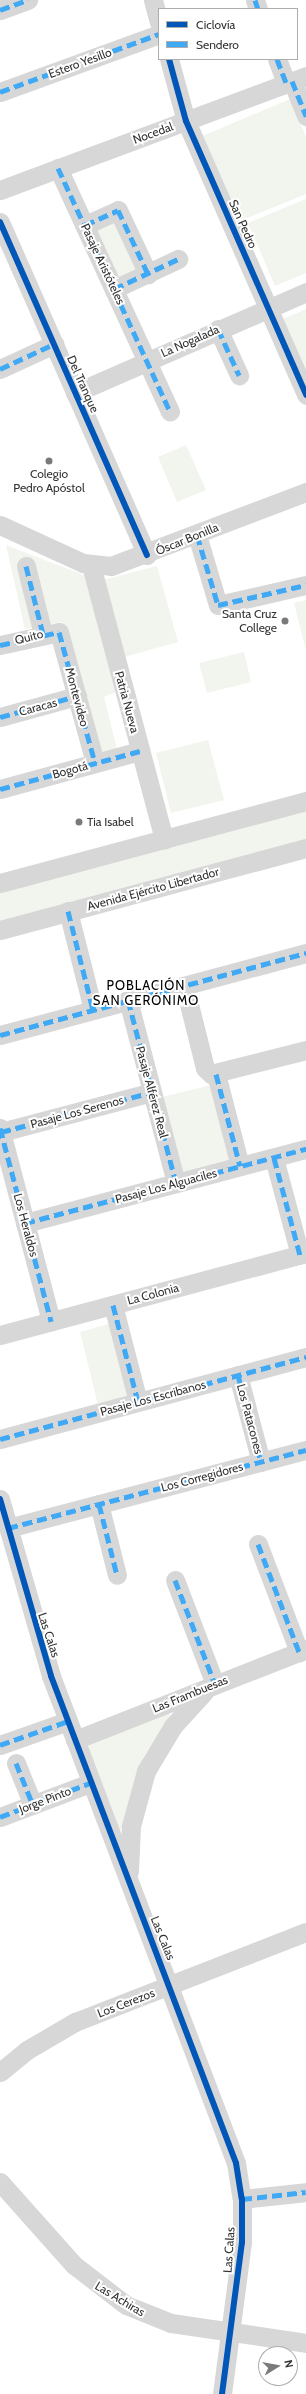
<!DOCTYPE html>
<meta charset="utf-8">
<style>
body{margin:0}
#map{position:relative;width:306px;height:2394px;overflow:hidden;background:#fff;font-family:Cabin,sans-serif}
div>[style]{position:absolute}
.green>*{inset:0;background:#f1f5ed}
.minor>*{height:19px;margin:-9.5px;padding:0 9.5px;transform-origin:9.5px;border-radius:9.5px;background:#d7d7d7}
.quiet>*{height:5px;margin-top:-2.5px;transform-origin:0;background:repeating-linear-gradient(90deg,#3fa9f5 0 10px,transparent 0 15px)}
.cycleway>*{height:6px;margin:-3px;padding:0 3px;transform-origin:3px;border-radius:3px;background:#0057b8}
.dots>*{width:11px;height:11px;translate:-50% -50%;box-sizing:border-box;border:2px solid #fff;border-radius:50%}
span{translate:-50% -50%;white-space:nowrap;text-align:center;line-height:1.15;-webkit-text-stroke:4px #fff;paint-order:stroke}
.street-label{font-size:12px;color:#333}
.poi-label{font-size:12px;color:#333}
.right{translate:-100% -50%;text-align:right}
.left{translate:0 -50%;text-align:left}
.neighbourhood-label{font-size:13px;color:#000;letter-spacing:1px}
.legend{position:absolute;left:158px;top:8px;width:140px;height:52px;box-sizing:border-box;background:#fff;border:1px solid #adadad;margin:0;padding:5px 7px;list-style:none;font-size:12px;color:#333}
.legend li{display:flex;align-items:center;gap:8px;height:20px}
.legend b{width:20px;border:1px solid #adadad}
.north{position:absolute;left:258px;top:2346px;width:40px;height:40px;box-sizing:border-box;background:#fff;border:1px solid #adadad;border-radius:50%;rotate:79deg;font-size:11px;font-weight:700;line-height:16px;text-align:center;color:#333}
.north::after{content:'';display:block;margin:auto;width:14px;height:18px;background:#7a7a7a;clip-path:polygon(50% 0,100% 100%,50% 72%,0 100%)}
</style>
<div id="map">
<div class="green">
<i style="clip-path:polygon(290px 99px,306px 137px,306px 194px,235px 223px,200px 137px)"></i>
<i style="clip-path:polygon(306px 199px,306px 273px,275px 286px,248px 223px)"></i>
<i style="clip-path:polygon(114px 215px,139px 271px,117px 282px,92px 226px)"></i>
<i style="clip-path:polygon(306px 309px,306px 372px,283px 319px)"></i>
<i style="clip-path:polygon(186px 445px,206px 490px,177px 502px,158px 457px)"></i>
<i style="clip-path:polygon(6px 545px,89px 577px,116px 692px,104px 697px,117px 749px,96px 754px,62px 622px,25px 629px)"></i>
<i style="clip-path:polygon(157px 566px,178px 642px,124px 657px,103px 580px)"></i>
<i style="clip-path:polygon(306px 600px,306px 651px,294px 603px)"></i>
<i style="clip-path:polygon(244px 652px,251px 682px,207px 693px,199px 663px)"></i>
<i style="clip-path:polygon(208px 740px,224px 800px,171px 813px,156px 753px)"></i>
<i style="clip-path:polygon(306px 807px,306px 840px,0 921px,0 889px)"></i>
<i style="clip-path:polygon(211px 1085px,231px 1161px,183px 1174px,158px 1098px)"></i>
<i style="clip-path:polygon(112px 1323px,130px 1396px,98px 1405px,80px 1332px)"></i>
<i style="clip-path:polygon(168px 1710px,170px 1715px,143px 1758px,122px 1829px,115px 1832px,86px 1752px,91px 1740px)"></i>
</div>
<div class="minor">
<i style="left:153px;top:0;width:23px;rotate:75deg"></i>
<i style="left:255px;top:0;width:9px;rotate:72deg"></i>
<i style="left:0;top:10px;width:30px;rotate:-20deg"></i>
<i style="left:169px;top:59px;width:64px;rotate:74.7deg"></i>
<i style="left:186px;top:121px;width:299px;rotate:66.3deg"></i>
<i style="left:277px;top:59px;width:26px;rotate:69deg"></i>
<i style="left:292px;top:81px;width:38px;rotate:68deg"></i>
<i style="left:0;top:92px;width:169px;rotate:-20deg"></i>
<i style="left:58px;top:168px;width:268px;rotate:65.3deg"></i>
<i style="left:0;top:190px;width:327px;rotate:-20.4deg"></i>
<i style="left:0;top:222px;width:364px;rotate:66.2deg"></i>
<i style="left:85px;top:225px;width:36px;rotate:-24deg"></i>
<i style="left:118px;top:210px;width:71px;rotate:64.9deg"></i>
<i style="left:114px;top:289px;width:71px;rotate:-25.1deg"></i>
<i style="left:218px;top:329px;width:51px;rotate:65.5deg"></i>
<i style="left:0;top:369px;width:60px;rotate:-24.8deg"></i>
<i style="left:75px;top:393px;width:252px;rotate:-23.6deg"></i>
<i style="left:0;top:525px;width:91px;rotate:24.6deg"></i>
<i style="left:83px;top:563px;width:28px;rotate:6deg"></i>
<i style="left:111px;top:566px;width:209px;rotate:-20.8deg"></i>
<i style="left:197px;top:535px;width:73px;rotate:73.3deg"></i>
<i style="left:218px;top:605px;width:90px;rotate:-12.8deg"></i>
<i style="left:91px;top:565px;width:284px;rotate:75.1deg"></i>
<i style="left:26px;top:566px;width:70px;rotate:76deg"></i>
<i style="left:0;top:645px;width:60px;rotate:-12.4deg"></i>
<i style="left:59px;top:632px;width:136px;rotate:74.6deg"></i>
<i style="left:0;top:717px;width:80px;rotate:-15.3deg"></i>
<i style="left:0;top:789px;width:145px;rotate:-15.2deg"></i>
<i style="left:0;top:883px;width:317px;rotate:-15deg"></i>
<i style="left:68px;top:911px;width:102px;rotate:75.8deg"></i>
<i style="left:0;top:930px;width:317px;rotate:-15deg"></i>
<i style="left:128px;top:1000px;width:189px;rotate:75.3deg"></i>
<i style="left:189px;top:1004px;width:66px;rotate:76deg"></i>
<i style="left:205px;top:1068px;width:8px;rotate:45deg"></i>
<i style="left:211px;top:1074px;width:98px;rotate:-14.2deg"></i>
<i style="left:0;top:1035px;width:317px;rotate:-15deg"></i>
<i style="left:216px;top:1074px;width:95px;rotate:75.4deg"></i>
<i style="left:0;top:1128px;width:200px;rotate:75.2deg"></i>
<i style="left:1px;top:1132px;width:156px;rotate:-14.8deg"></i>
<i style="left:274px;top:1158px;width:100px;rotate:75deg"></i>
<i style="left:25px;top:1223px;width:291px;rotate:-14.8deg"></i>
<i style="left:113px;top:1305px;width:100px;rotate:75.5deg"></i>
<i style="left:0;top:1335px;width:317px;rotate:-15deg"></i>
<i style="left:238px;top:1375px;width:90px;rotate:75.2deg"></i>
<i style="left:0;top:1439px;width:317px;rotate:-15deg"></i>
<i style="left:0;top:1499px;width:184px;rotate:73.9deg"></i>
<i style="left:51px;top:1676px;width:521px;rotate:69.2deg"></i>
<i style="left:236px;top:2163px;width:36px;rotate:81deg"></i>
<i style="left:242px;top:2199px;width:43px;rotate:90deg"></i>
<i style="left:242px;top:2242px;width:153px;rotate:97.5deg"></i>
<i style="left:99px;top:1504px;width:73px;rotate:75.8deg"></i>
<i style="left:8px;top:1528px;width:308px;rotate:-14.7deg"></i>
<i style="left:258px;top:1544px;width:116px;rotate:69.2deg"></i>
<i style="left:175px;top:1580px;width:111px;rotate:69deg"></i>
<i style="left:75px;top:1740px;width:248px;rotate:-21.5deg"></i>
<i style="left:0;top:1745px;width:72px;rotate:-19.4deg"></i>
<i style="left:16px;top:1763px;width:45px;rotate:68deg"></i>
<i style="left:0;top:1817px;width:96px;rotate:-20.7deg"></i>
<i style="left:129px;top:1871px;width:45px;rotate:-87.5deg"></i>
<i style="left:131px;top:1826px;width:57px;rotate:-74.7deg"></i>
<i style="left:146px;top:1771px;width:52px;rotate:-59deg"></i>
<i style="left:173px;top:1726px;width:46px;rotate:-47.6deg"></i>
<i style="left:0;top:2072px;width:35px;rotate:-39deg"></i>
<i style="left:27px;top:2050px;width:56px;rotate:-30.3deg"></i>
<i style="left:75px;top:2022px;width:248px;rotate:-21.3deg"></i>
<i style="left:0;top:2182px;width:111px;rotate:48.3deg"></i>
<i style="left:74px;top:2265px;width:66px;rotate:37.6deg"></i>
<i style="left:126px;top:2305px;width:48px;rotate:21.8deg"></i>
<i style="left:171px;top:2323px;width:136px;rotate:8.4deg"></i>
<i style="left:242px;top:2199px;width:64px;rotate:-6.2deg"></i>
</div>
<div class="quiet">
<i style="left:255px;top:0;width:9px;rotate:72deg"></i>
<i style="left:0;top:10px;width:30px;rotate:-20deg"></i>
<i style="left:277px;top:59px;width:26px;rotate:69deg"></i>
<i style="left:292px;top:81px;width:38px;rotate:68deg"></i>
<i style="left:0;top:92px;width:169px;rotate:-20deg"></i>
<i style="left:58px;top:168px;width:268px;rotate:65.3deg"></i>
<i style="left:85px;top:225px;width:36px;rotate:-24deg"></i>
<i style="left:118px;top:210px;width:71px;rotate:64.9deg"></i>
<i style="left:114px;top:289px;width:71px;rotate:-25.1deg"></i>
<i style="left:218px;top:329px;width:51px;rotate:65.5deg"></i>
<i style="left:0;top:369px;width:60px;rotate:-24.8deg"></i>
<i style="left:197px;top:535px;width:73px;rotate:73.3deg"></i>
<i style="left:218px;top:605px;width:90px;rotate:-12.8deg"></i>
<i style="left:26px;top:566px;width:70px;rotate:76deg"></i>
<i style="left:0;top:645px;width:60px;rotate:-12.4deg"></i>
<i style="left:59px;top:632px;width:136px;rotate:74.6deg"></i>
<i style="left:0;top:717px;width:80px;rotate:-15.3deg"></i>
<i style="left:0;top:789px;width:145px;rotate:-15.2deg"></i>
<i style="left:68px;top:911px;width:102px;rotate:75.8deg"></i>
<i style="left:128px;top:1000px;width:189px;rotate:75.3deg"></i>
<i style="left:0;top:1035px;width:317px;rotate:-15deg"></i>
<i style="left:216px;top:1074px;width:95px;rotate:75.4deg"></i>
<i style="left:0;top:1128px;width:200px;rotate:75.2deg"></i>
<i style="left:1px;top:1132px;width:156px;rotate:-14.8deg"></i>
<i style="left:274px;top:1158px;width:100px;rotate:75deg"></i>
<i style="left:25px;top:1223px;width:291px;rotate:-14.8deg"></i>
<i style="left:113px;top:1305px;width:100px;rotate:75.5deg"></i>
<i style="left:238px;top:1375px;width:90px;rotate:75.2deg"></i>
<i style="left:0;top:1439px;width:317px;rotate:-15deg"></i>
<i style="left:99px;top:1504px;width:73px;rotate:75.8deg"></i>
<i style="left:8px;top:1528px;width:308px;rotate:-14.7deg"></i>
<i style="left:258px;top:1544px;width:116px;rotate:69.2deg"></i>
<i style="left:175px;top:1580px;width:111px;rotate:69deg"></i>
<i style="left:0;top:1745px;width:72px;rotate:-19.4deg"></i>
<i style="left:16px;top:1763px;width:45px;rotate:68deg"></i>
<i style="left:0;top:1817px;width:96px;rotate:-20.7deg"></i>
<i style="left:242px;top:2199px;width:64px;rotate:-6.2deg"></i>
</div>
<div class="cycleway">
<i style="left:169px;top:59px;width:64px;rotate:74.7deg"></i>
<i style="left:186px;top:121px;width:299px;rotate:66.3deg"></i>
<i style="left:0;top:222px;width:364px;rotate:66.2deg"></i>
<i style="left:0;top:1499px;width:184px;rotate:73.9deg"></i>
<i style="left:51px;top:1676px;width:521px;rotate:69.2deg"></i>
<i style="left:236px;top:2163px;width:36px;rotate:81deg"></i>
<i style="left:242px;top:2199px;width:43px;rotate:90deg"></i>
<i style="left:242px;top:2242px;width:153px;rotate:97.5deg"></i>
</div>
<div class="dots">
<i style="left:49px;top:461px;background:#7a7a7a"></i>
<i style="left:285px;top:621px;background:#7a7a7a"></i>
<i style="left:79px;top:822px;background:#7a7a7a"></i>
</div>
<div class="street-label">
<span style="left:80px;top:63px;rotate:-20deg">Estero Yesillo</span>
<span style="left:153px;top:133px;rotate:-20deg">Nocedal</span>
<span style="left:243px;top:224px;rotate:66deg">San Pedro</span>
<span style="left:103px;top:264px;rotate:65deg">Pasaje Aristóteles</span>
<span style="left:190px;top:341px;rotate:-24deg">La Nogalada</span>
<span style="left:83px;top:384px;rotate:66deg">Del Tranque</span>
<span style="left:187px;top:539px;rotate:-22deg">Óscar Bonilla</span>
<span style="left:29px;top:637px;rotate:-14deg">Quito</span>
<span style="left:77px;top:697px;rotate:75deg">Montevideo</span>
<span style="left:127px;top:702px;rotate:75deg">Patria Nueva</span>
<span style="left:38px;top:707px;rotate:-15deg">Caracas</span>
<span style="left:70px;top:770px;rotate:-15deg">Bogotá</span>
<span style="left:153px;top:889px;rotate:-15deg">Avenida Ejército Libertador</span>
<span style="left:152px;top:1092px;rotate:75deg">Pasaje Alférez Real</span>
<span style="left:77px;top:1112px;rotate:-15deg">Pasaje Los Serenos</span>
<span style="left:166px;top:1186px;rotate:-15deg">Pasaje Los Alguaciles</span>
<span style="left:26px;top:1225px;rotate:75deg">Los Heraldos</span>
<span style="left:153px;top:1294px;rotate:-15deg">La Colonia</span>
<span style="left:153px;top:1398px;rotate:-15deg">Pasaje Los Escribanos</span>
<span style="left:250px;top:1419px;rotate:75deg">Los Patacones</span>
<span style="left:202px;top:1477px;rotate:-15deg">Los Corregidores</span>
<span style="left:49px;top:1635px;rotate:72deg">Las Calas</span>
<span style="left:190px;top:1694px;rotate:-22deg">Las Frambuesas</span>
<span style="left:45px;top:1800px;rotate:-21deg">Jorge Pinto</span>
<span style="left:163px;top:1938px;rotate:68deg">Las Calas</span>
<span style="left:126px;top:2003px;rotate:-21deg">Los Cerezos</span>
<span style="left:229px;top:2250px;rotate:-86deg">Las Calas</span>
<span style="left:120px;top:2299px;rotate:31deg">Las Achiras</span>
</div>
<div class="poi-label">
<span style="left:49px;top:481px">Colegio<br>Pedro Apóstol</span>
<span class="right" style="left:277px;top:621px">Santa Cruz<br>College</span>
<span class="left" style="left:87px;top:822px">Tia Isabel</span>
</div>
<div class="neighbourhood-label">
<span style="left:146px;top:993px">POBLACIÓN<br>SAN GERÓNIMO</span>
</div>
<ul class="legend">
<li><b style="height:5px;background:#0057b8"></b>Ciclovía</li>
<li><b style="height:5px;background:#3fa9f5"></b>Sendero</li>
</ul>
<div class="north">N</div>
</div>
